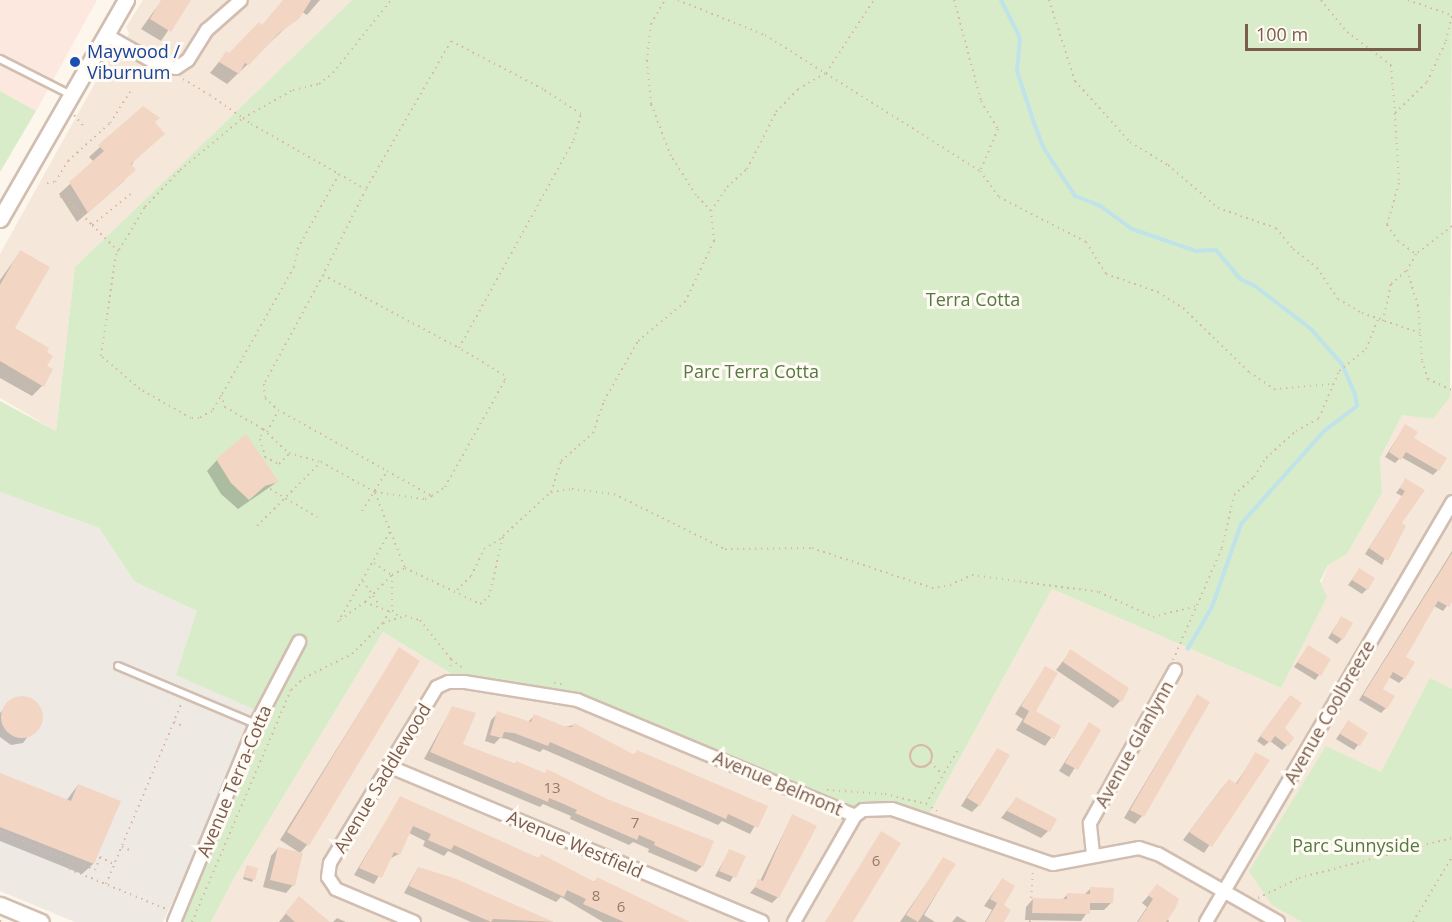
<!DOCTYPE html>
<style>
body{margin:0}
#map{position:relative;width:1452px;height:922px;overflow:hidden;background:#fdf6ec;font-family:"Open Sans",sans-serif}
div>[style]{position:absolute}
.residential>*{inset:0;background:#f5e8da}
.commercial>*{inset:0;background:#fde8e0}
.industrial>*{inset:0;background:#efe9e4}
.green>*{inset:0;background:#d8ecc9}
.shadow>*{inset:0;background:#0003}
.stream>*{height:4px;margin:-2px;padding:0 2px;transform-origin:2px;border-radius:2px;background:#bfe3e8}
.building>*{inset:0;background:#f3d5c3}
.round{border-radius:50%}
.path>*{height:2px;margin-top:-1px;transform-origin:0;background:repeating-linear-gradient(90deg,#d9b8a5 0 1.5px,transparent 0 6px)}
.path>.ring{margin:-1px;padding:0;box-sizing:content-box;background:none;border:2px solid #d9b8a5;border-radius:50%}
.roads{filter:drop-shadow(2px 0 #d1beb0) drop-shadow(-2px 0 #d1beb0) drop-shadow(0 2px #d1beb0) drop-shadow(0 -2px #d1beb0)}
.service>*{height:6px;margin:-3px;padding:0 3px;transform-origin:3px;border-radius:3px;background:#fff}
.minor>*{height:12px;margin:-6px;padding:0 6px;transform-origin:6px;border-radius:6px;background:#fff}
.tertiary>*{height:15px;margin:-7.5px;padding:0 7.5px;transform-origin:7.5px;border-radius:7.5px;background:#fff}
.dots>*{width:16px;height:16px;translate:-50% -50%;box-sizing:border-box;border:3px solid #fffaf3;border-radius:50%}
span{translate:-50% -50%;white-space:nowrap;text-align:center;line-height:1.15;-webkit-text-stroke:6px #fffaf3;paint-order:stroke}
.number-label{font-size:15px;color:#987a6a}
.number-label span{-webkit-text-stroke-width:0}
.transit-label{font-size:18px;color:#164399}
.left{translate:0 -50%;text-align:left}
.park-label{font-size:18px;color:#537a41}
.street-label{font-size:18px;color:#7a5c4d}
.scale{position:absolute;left:1245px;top:24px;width:176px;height:27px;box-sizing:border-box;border:3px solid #7a5c4d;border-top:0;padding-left:8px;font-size:18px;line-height:21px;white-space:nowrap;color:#7a5c4d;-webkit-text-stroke:4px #fffaf3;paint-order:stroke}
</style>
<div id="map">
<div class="residential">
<i style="clip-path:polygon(143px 0,352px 0,75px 267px,56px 431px,0 398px,0 254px,111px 54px,121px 56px,129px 33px,126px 27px)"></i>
<i style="clip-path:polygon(1452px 389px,1452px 922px,211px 922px,234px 878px,383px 632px,465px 682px,577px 700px,863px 810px,926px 820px,1052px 589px,1281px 688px,1328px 565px,1347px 554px,1382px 493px,1380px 458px,1402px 414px,1433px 419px)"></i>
</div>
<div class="commercial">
<i style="clip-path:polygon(0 0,97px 0,36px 111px,0 91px)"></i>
</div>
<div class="industrial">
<i style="clip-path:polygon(0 492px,99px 528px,135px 582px,197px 611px,265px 714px,256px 724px,163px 922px,75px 922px,0 891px)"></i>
</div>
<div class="green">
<i style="clip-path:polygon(352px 0,1452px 0,1450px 397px,1433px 419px,1402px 415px,1380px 458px,1382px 493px,1347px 554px,1328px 565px,1320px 581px,1327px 597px,1281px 688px,1052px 589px,926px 820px,892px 809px,855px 816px,577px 700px,465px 682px,383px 632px,234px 878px,211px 922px,181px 922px,265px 714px,176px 675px,197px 611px,135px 582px,99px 528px,0 492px,0 401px,56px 431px,75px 267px)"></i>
<i style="clip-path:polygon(0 91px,36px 111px,0 172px)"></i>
<i style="clip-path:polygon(1430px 678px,1452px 689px,1452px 922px,1302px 922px,1272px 905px,1249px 871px,1326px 746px,1381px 772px)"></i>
</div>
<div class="shadow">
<i style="clip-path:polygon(162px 0,189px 0,161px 41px,141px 29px)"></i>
<i style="clip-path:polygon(290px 0,320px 0,307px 15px,302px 12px,227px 84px,210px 73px,226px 53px,229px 55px)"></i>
<i style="clip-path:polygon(143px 108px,153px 122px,124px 181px,77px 222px,59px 194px,94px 162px,89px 157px)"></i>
<i style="clip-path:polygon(20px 252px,12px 328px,45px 367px,42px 386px,32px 396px,0 378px,0 280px)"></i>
<i style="clip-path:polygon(1405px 426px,1438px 470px,1433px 475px,1401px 457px,1395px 463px,1385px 457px)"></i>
<i style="clip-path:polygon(217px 460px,277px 482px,238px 509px,221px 494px,207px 471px)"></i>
<i style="clip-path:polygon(1406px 480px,1422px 490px,1400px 524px,1382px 565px,1365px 554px,1402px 496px,1396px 493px)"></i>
<i style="clip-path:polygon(1452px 551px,1452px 599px,1443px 611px,1434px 606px,1404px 657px,1404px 678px,1399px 683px,1389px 677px,1381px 689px,1386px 708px,1381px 713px,1359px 700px)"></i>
<i style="clip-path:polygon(1359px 570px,1367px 589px,1362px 594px,1348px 585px)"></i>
<i style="clip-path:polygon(1341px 618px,1342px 639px,1337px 644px,1328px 638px)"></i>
<i style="clip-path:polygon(1308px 647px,1319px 675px,1315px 680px,1294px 667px)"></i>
<i style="clip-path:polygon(399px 649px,307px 845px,300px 853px,280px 840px)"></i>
<i style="clip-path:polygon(1071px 651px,1120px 701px,1113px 708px,1056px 670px)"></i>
<i style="clip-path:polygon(1046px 667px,1034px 712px,1059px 727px,1045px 746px,1016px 730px,1023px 719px,1015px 714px)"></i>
<i style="clip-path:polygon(1197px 696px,1142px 816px,1135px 824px,1124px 818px)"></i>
<i style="clip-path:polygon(23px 698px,35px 703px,41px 719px,23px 743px,11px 745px,0 737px,0 713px,10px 702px)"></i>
<i style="clip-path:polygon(1285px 702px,1283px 728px,1287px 745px,1282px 750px,1270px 741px,1264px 746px,1257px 741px)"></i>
<i style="clip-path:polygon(452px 708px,461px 745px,544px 774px,702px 866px,696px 872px,648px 852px,649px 849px,633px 842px,629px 845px,570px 819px,571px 816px,552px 808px,543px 804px,540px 807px,424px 759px)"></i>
<i style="clip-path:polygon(498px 713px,528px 722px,534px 716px,563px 727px,574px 725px,633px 756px,637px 752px,766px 807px,750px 834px,722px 821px,718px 825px,543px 749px,540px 752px,507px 739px,500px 738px,494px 744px,485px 741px,491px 720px)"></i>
<i style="clip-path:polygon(1348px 722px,1358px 745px,1354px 750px,1336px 739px)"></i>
<i style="clip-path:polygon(1089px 724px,1099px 730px,1069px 777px,1059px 771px)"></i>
<i style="clip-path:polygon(997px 750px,979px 805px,972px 812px,961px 806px)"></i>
<i style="clip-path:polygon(1256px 754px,1268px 761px,1204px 853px,1183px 840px,1222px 788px,1229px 781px,1235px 785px)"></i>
<i style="clip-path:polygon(0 775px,66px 801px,78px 785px,119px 802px,93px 864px,82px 874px,0 841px)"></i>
<i style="clip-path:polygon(400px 798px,537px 859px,541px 856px,593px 883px,597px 879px,687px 922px,603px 922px,561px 897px,556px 902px,448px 851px,444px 856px,423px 846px,425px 841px,409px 833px,399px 854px,389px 859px,374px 884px,354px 875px)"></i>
<i style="clip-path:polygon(1016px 799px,1048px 831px,1041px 838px,1001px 818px)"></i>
<i style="clip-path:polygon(792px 816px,778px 897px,772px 903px,750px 893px,760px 881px)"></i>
<i style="clip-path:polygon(278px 848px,293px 885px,286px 893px,263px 887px,271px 856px)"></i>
<i style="clip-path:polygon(730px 850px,744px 857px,730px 882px,715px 876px)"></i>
<i style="clip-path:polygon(944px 858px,954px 865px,924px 915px,935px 922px,900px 922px)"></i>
<i style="clip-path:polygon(247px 866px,253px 880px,252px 882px,243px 879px)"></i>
<i style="clip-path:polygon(418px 868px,454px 879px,553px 922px,471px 922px,404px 893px)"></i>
<i style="clip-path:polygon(1002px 880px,1003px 922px,985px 922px,992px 910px,984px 906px)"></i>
<i style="clip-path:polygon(1157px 886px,1169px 922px,1137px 922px,1147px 907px,1142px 903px)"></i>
<i style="clip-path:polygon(1090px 889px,1112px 902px,1104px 910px,1089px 910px,1081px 921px,1025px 920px,1026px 907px,1033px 899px,1062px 900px,1067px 895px,1084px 895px)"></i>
<i style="clip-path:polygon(292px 906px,327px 922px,279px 922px)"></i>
<i style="clip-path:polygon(957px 916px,967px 922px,952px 922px)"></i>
<i style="clip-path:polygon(337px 918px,346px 922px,333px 922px)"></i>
</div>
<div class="stream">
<i style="left:1001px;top:0;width:42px;rotate:63.4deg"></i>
<i style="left:1020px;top:38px;width:33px;rotate:95deg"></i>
<i style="left:1017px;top:71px;width:55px;rotate:71.9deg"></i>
<i style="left:1034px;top:123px;width:26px;rotate:69deg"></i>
<i style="left:1043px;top:147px;width:59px;rotate:56.9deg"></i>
<i style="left:1075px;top:196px;width:26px;rotate:21deg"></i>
<i style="left:1099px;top:205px;width:41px;rotate:36deg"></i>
<i style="left:1132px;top:229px;width:68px;rotate:19deg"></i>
<i style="left:1196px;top:251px;width:20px;rotate:-3deg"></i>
<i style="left:1216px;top:250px;width:38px;rotate:50deg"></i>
<i style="left:1240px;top:279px;width:17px;rotate:25deg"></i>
<i style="left:1255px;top:286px;width:71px;rotate:37.5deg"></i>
<i style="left:1311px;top:329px;width:47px;rotate:48.5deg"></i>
<i style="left:1342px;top:364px;width:33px;rotate:67deg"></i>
<i style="left:1355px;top:394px;width:12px;rotate:81deg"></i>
<i style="left:1357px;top:406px;width:40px;rotate:143deg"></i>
<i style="left:1325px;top:430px;width:126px;rotate:131.8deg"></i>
<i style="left:1241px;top:524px;width:88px;rotate:109.3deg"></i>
<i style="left:1212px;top:607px;width:48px;rotate:120.3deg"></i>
</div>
<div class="building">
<i style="clip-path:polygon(161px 0,191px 0,171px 32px,150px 19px)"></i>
<i style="clip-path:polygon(283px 0,311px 0,299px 19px,279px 33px,249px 65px,245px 63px,239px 74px,219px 62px,226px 51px,229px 53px,259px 22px,262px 25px)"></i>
<i style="clip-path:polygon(143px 106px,160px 118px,155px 122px,165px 134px,131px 164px,136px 170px,88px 213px,69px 182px,104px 151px,98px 145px)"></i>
<i style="clip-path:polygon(20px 250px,50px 267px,15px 328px,49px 348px,47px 352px,53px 356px,47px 366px,53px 369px,44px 387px,0 361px,0 285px)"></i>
<i style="clip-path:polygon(1405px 424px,1418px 432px,1414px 438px,1447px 458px,1439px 471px,1406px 452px,1401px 460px,1389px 452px)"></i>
<i style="clip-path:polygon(246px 434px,279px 482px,265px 486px,249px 500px,231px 483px,216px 459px)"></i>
<i style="clip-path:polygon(1405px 478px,1425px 490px,1402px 523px,1406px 526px,1388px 561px,1369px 548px,1405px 491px,1400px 488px)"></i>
<i style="clip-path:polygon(1452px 553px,1452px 602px,1449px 607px,1438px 601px,1406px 657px,1415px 662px,1405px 679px,1393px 672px,1383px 689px,1395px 696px,1387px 709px,1363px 695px)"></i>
<i style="clip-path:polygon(1359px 568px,1375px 578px,1368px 590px,1352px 580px)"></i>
<i style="clip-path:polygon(1341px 616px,1353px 623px,1343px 640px,1332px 633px)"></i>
<i style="clip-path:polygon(1308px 645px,1331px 659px,1321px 676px,1297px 662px)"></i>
<i style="clip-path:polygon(399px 647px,420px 661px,309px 846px,287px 832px)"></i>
<i style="clip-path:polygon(1070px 649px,1129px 688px,1122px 702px,1063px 662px)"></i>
<i style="clip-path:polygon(1045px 666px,1058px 673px,1036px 711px,1061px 726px,1054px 739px,1023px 722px,1029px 711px,1021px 706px)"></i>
<i style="clip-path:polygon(1197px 694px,1210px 702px,1144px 817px,1130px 810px)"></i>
<i style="clip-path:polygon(1290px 695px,1302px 703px,1285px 728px,1294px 738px,1288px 746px,1275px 736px,1270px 743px,1260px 736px)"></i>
<i class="round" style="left:1px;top:696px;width:42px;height:42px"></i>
<i style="clip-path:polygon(452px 706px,476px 713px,463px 744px,515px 764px,516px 761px,545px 773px,547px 769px,607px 799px,714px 841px,703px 867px,654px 845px,655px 842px,639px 835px,637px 840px,575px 813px,577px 810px,559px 802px,549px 798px,548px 802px,430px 752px)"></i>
<i style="clip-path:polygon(497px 711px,531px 722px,534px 714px,564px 726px,572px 727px,574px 723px,635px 755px,637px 750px,768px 806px,758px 828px,728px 814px,726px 819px,550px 742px,548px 746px,514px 733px,504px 732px,502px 738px,490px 735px)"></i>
<i style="clip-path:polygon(1348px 720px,1368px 733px,1360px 746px,1340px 734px)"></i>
<i style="clip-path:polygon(1089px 722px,1101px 730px,1078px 770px,1065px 763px)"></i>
<i style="clip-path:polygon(997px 748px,1010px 755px,980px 806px,967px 798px)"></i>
<i style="clip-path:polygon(1255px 752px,1270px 760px,1212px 847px,1189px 832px,1229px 779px,1237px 784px)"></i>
<i style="clip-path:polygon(0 773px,71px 801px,78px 784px,121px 801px,94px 864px,0 827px)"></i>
<i style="clip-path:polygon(400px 796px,539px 858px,541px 854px,595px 882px,597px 877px,690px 922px,624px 922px,583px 904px,586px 899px,567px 890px,564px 897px,454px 845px,451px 850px,428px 840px,431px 834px,413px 826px,400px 855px,394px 852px,382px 878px,359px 868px)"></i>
<i style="clip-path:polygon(1016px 797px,1057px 819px,1050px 832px,1007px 811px)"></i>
<i style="clip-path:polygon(792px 814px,817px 826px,779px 898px,755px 887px,758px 879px,763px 881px)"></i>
<i style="clip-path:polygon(881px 831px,901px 843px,853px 922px,825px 922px)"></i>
<i style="clip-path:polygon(278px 847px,303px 853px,295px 886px,270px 880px)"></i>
<i style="clip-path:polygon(729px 849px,746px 856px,736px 878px,719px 871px)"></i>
<i style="clip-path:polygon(943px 857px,956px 864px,918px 922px,906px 915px)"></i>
<i style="clip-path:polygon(247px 865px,258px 868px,255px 880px,244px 877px)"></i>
<i style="clip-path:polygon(418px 867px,454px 878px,554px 922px,493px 919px,491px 922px,409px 886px)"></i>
<i style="clip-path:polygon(1002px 878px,1015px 886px,1004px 905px,1011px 910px,1004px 922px,986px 922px,997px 903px,990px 899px)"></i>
<i style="clip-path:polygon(1157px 884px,1179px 899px,1175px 909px,1166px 922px,1138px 922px,1153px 899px,1148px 895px)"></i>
<i style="clip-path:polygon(1090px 887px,1114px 888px,1113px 903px,1090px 903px,1090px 914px,1032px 913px,1033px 898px,1067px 899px,1067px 893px,1090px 894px)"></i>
<i style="clip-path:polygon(299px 896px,330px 922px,295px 922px,285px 913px)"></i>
</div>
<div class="path">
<i style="left:678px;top:0;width:94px;rotate:21.9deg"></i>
<i style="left:765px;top:35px;width:254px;rotate:32.3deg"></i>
<i style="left:980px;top:171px;width:32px;rotate:54deg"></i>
<i style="left:999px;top:197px;width:98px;rotate:27.3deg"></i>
<i style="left:1086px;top:242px;width:38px;rotate:58deg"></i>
<i style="left:1106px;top:274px;width:55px;rotate:19.1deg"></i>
<i style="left:1158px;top:292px;width:30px;rotate:33deg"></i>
<i style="left:1183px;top:308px;width:92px;rotate:44.1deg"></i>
<i style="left:1249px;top:372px;width:30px;rotate:34deg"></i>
<i style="left:1274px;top:389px;width:59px;rotate:-4.8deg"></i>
<i style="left:954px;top:0;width:105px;rotate:75deg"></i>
<i style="left:981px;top:101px;width:33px;rotate:59deg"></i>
<i style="left:998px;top:129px;width:46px;rotate:113.2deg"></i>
<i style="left:1049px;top:0;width:85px;rotate:72.2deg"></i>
<i style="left:1075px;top:81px;width:82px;rotate:48deg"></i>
<i style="left:1130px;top:142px;width:44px;rotate:31.2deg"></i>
<i style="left:1168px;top:165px;width:66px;rotate:40.7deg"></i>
<i style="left:1218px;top:208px;width:61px;rotate:19deg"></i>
<i style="left:1276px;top:228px;width:27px;rotate:51deg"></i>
<i style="left:1293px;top:249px;width:31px;rotate:38deg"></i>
<i style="left:1317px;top:268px;width:37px;rotate:56deg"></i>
<i style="left:1338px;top:299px;width:28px;rotate:30deg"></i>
<i style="left:1362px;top:313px;width:61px;rotate:19deg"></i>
<i style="left:1321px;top:0;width:41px;rotate:50.9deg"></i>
<i style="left:1347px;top:32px;width:55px;rotate:36.9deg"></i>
<i style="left:1391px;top:65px;width:48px;rotate:85.2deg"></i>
<i style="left:1395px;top:113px;width:45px;rotate:-44.1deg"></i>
<i style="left:1427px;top:82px;width:45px;rotate:-65.1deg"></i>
<i style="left:1446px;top:41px;width:27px;rotate:-77deg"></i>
<i style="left:1408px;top:0;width:46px;rotate:19.2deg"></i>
<i style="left:183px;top:79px;width:31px;rotate:31deg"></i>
<i style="left:210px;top:95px;width:40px;rotate:34.9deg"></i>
<i style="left:243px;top:118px;width:10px;rotate:37deg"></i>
<i style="left:251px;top:124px;width:101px;rotate:29.6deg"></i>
<i style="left:339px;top:174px;width:85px;rotate:119deg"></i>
<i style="left:298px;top:248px;width:19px;rotate:102deg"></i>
<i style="left:294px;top:267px;width:156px;rotate:119.5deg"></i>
<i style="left:217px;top:403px;width:9px;rotate:122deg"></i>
<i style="left:212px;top:411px;width:15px;rotate:152deg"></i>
<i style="left:199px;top:418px;width:8px;rotate:180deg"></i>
<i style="left:191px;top:418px;width:59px;rotate:-150.4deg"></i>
<i style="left:140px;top:389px;width:51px;rotate:-139.8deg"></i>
<i style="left:101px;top:356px;width:102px;rotate:-81.6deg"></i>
<i style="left:116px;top:255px;width:56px;rotate:-58.9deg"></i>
<i style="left:145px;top:207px;width:51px;rotate:-46.6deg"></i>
<i style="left:180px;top:170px;width:82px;rotate:-39.5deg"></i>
<i style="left:243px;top:118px;width:57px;rotate:-29.2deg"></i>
<i style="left:293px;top:90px;width:27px;rotate:-13deg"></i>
<i style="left:319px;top:84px;width:18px;rotate:-38deg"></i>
<i style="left:333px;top:73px;width:93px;rotate:-51.5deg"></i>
<i style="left:1395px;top:113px;width:70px;rotate:86.7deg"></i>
<i style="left:1399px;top:183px;width:44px;rotate:105.9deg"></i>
<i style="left:1387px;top:225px;width:19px;rotate:55deg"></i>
<i style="left:1398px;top:241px;width:22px;rotate:36deg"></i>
<i style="left:74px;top:115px;width:18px;rotate:49deg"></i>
<i style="left:339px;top:174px;width:30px;rotate:30deg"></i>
<i style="left:47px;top:183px;width:8px;rotate:-7deg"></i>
<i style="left:55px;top:182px;width:25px;rotate:-58deg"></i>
<i style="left:68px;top:161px;width:57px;rotate:-42.1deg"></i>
<i style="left:110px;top:123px;width:38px;rotate:-57deg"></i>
<i style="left:60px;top:197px;width:5px"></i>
<i style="left:65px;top:197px;width:39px;rotate:46deg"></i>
<i style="left:92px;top:225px;width:53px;rotate:-38.8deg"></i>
<i style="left:711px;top:211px;width:29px;rotate:-56deg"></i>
<i style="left:727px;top:187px;width:27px;rotate:-42deg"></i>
<i style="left:747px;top:169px;width:64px;rotate:-63deg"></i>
<i style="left:776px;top:112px;width:32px;rotate:-46deg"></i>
<i style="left:798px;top:89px;width:32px;rotate:-30deg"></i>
<i style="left:826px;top:73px;width:87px;rotate:-56.7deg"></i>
<i style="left:92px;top:225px;width:37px;rotate:45deg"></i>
<i style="left:1452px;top:226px;width:46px;rotate:142.1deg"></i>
<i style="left:1416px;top:254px;width:18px;rotate:119deg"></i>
<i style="left:1407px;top:270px;width:37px;rotate:73deg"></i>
<i style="left:1418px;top:305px;width:56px;rotate:85.9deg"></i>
<i style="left:1422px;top:361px;width:19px;rotate:72deg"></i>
<i style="left:1428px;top:379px;width:26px;rotate:25deg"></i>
<i style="left:323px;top:275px;width:124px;rotate:118.4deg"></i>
<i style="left:264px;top:384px;width:14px;rotate:86deg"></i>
<i style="left:265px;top:398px;width:18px;rotate:43deg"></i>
<i style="left:278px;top:410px;width:125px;rotate:29.2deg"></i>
<i style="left:1383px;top:321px;width:38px;rotate:-78deg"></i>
<i style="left:1391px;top:284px;width:21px;rotate:-41deg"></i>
<i style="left:221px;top:395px;width:13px;rotate:72deg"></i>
<i style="left:225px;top:407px;width:44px;rotate:30.1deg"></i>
<i style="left:263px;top:429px;width:35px;rotate:43deg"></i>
<i style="left:289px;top:453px;width:33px;rotate:16deg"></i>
<i style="left:321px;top:462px;width:62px;rotate:29.1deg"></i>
<i style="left:375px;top:492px;width:50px;rotate:8deg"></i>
<i style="left:425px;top:499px;width:8px;rotate:-23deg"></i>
<i style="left:263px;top:429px;width:10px;rotate:107deg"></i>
<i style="left:260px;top:439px;width:19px;rotate:74deg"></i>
<i style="left:265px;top:457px;width:16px;rotate:27deg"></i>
<i style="left:279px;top:464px;width:14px;rotate:-45deg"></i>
<i style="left:267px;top:432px;width:24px;rotate:-62deg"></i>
<i style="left:265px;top:486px;width:61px;rotate:30.8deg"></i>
<i style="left:551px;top:492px;width:21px;rotate:-8deg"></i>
<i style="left:572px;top:489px;width:42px;rotate:6.8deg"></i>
<i style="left:614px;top:494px;width:124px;rotate:26.4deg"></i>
<i style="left:725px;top:549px;width:87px;rotate:-0.7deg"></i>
<i style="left:812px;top:548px;width:126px;rotate:18.4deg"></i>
<i style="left:932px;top:588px;width:18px;rotate:-9deg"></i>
<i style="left:950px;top:585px;width:24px;rotate:-24deg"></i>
<i style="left:972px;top:575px;width:128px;rotate:7.6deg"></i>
<i style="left:1099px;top:592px;width:60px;rotate:24.8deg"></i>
<i style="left:1153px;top:617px;width:44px;rotate:-14.3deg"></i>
<i style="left:375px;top:493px;width:81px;rotate:68.2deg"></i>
<i style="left:405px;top:568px;width:83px;rotate:25.6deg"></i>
<i style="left:480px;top:604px;width:11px;rotate:-38deg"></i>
<i style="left:489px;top:597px;width:63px;rotate:-77.1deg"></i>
<i style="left:503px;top:536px;width:65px;rotate:-42.5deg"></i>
<i style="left:551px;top:492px;width:33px;rotate:-72deg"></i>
<i style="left:561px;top:461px;width:43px;rotate:-41.2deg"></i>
<i style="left:593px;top:433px;width:34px;rotate:-71deg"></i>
<i style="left:604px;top:401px;width:69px;rotate:-60.5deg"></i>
<i style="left:638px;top:341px;width:61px;rotate:-39.7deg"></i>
<i style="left:685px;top:302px;width:68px;rotate:-64.6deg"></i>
<i style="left:714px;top:241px;width:30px;rotate:-96deg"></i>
<i style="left:711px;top:211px;width:22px;rotate:-133deg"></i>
<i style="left:696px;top:195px;width:46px;rotate:-122.7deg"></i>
<i style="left:671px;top:156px;width:56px;rotate:-111deg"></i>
<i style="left:651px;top:104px;width:43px;rotate:-95.3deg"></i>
<i style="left:647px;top:61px;width:37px;rotate:-84deg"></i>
<i style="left:651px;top:24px;width:28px;rotate:-60deg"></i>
<i style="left:362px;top:511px;width:47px;rotate:-58deg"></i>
<i style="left:387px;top:471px;width:51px;rotate:29.1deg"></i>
<i style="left:432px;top:496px;width:16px;rotate:-35deg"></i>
<i style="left:445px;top:487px;width:123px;rotate:-60.7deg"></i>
<i style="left:505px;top:380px;width:5px;rotate:-101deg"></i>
<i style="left:504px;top:375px;width:52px;rotate:-149deg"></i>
<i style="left:459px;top:348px;width:238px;rotate:-61.1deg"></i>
<i style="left:574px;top:140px;width:27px;rotate:-75deg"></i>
<i style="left:581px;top:114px;width:45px;rotate:-146.7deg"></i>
<i style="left:543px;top:89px;width:104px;rotate:-152.4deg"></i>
<i style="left:451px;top:41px;width:171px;rotate:119.9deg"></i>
<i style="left:366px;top:189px;width:96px;rotate:116.6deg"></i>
<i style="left:323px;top:275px;width:154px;rotate:28.2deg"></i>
<i style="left:257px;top:526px;width:91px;rotate:-45deg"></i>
<i style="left:374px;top:563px;width:22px;rotate:34deg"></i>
<i style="left:392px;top:575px;width:35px;rotate:90deg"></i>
<i style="left:392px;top:610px;width:11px;rotate:45deg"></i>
<i style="left:363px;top:581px;width:30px;rotate:56deg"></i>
<i style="left:457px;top:590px;width:20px;rotate:-45deg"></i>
<i style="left:471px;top:576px;width:30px;rotate:-64deg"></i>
<i style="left:484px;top:549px;width:22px;rotate:-32deg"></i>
<i style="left:365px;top:602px;width:38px;rotate:-45deg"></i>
<i style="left:392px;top:575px;width:15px;rotate:-28deg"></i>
<i style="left:340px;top:620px;width:31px;rotate:-36deg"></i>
<i style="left:365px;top:602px;width:26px;rotate:21deg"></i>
<i style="left:338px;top:622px;width:108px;rotate:-60.1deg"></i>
<i style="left:383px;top:623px;width:15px;rotate:-62deg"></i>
<i style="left:451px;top:659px;width:18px;rotate:38deg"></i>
<i style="left:1173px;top:660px;width:122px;rotate:-66.4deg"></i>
<i style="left:1222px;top:548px;width:54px;rotate:-77.2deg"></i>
<i style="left:1234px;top:495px;width:27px;rotate:-42deg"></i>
<i style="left:1254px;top:477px;width:22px;rotate:-58deg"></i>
<i style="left:1266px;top:458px;width:40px;rotate:-42deg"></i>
<i style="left:1296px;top:431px;width:26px;rotate:-29deg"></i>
<i style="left:1319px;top:418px;width:51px;rotate:-66.9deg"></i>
<i style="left:1339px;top:371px;width:35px;rotate:-39deg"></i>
<i style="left:1366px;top:349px;width:32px;rotate:-68deg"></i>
<i style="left:554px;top:683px;width:12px;rotate:9deg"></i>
<i style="left:174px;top:722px;width:8px;rotate:23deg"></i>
<i class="ring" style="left:910px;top:745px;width:20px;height:20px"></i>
<i style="left:930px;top:762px;width:18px;rotate:45deg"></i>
<i style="left:827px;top:790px;width:58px;rotate:3.9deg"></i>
<i style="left:885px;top:794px;width:42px;rotate:13.7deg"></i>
<i style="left:926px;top:804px;width:13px;rotate:32deg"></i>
<i style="left:926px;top:804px;width:65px;rotate:-59.5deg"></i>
<i style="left:0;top:832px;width:102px;rotate:21.8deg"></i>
<i style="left:95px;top:870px;width:14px;rotate:-69deg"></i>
<i style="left:100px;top:857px;width:16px;rotate:27deg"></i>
<i style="left:122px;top:847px;width:9px;rotate:21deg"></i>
<i style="left:73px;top:861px;width:9px;rotate:117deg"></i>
<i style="left:69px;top:869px;width:105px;rotate:22.4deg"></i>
<i style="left:106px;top:884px;width:197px;rotate:-67.3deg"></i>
<i style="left:1258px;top:898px;width:46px;rotate:-26deg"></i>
<i style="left:1299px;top:878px;width:158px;rotate:-14.7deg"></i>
<i style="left:0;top:921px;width:3px;rotate:18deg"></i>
<i style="left:192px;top:922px;width:227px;rotate:-66.9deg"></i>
<i style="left:281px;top:713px;width:25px;rotate:-67deg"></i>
<i style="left:291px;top:690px;width:18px;rotate:-43deg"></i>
<i style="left:304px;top:678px;width:54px;rotate:-26.6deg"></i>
<i style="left:352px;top:654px;width:44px;rotate:-45deg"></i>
<i style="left:383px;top:623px;width:23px;rotate:-18deg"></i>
<i style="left:405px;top:616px;width:16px;rotate:15deg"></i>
<i style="left:420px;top:620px;width:50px;rotate:51.5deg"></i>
<i style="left:451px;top:659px;width:12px;rotate:95deg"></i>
<i style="left:1030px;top:922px;width:54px;rotate:-86.8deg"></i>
<i style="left:1413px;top:922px;width:76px;rotate:-59deg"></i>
</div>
<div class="roads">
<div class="service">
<i style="left:0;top:59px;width:80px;rotate:26.9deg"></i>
<i style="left:118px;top:666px;width:150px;rotate:22.8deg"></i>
</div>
<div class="minor">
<i style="left:106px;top:35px;width:59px;rotate:29.6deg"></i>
<i style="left:157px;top:64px;width:19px;rotate:12deg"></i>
<i style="left:176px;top:68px;width:14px;rotate:-34deg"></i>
<i style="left:188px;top:60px;width:36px;rotate:-58deg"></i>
<i style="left:207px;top:30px;width:45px;rotate:-41.4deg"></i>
<i style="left:388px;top:766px;width:405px;rotate:22.6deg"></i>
<i style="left:1093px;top:854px;width:31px;rotate:-96deg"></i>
<i style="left:1090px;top:823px;width:175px;rotate:-60.9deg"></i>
<i style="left:174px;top:922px;width:214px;rotate:-67.5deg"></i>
<i style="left:256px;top:724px;width:93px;rotate:-62.3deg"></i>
<i style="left:414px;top:922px;width:85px;rotate:-157.1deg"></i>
<i style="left:336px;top:889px;width:14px;rotate:-124deg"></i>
<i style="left:328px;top:877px;width:14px;rotate:-82deg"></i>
<i style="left:330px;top:863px;width:206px;rotate:-58.7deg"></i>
<i style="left:437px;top:687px;width:12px;rotate:-24deg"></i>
<i style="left:448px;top:682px;width:17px"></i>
<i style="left:465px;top:682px;width:113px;rotate:9.1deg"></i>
<i style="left:577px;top:700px;width:301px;rotate:22.6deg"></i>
<i style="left:855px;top:816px;width:10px;rotate:-37deg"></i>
<i style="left:863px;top:810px;width:29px;rotate:-2deg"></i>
<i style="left:892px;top:809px;width:170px;rotate:18.9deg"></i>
<i style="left:1053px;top:864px;width:87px;rotate:-10.5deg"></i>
<i style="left:1139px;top:848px;width:20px;rotate:18deg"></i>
<i style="left:1158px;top:854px;width:138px;rotate:29.5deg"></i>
<i style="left:794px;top:922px;width:122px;rotate:-60.1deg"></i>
<i style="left:1206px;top:922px;width:487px;rotate:-59.6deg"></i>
</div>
<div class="tertiary">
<i style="left:0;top:219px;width:253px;rotate:-60.1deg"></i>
<i style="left:0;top:905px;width:44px;rotate:22.5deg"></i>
</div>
</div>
<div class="dots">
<i style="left:75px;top:62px;background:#1a4fb4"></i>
</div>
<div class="number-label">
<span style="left:552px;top:788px">13</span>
<span style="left:635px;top:823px">7</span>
<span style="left:876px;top:861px">6</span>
<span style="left:596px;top:896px">8</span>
<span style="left:621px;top:907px">6</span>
</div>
<div class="transit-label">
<span class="left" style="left:87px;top:62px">Maywood /<br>Viburnum</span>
</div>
<div class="park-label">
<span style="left:973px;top:299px">Terra Cotta</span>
<span style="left:751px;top:371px">Parc Terra Cotta</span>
<span style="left:1356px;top:845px">Parc Sunnyside</span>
</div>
<div class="street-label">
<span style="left:1329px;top:712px;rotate:-60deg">Avenue Coolbreeze</span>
<span style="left:1134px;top:744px;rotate:-61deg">Avenue Glanlynn</span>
<span style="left:382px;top:778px;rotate:-59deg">Avenue Saddlewood</span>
<span style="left:234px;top:781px;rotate:-67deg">Avenue Terra-Cotta</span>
<span style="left:778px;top:783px;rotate:23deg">Avenue Belmont</span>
<span style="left:575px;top:844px;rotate:23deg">Avenue Westfield</span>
</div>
<div class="scale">100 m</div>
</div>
